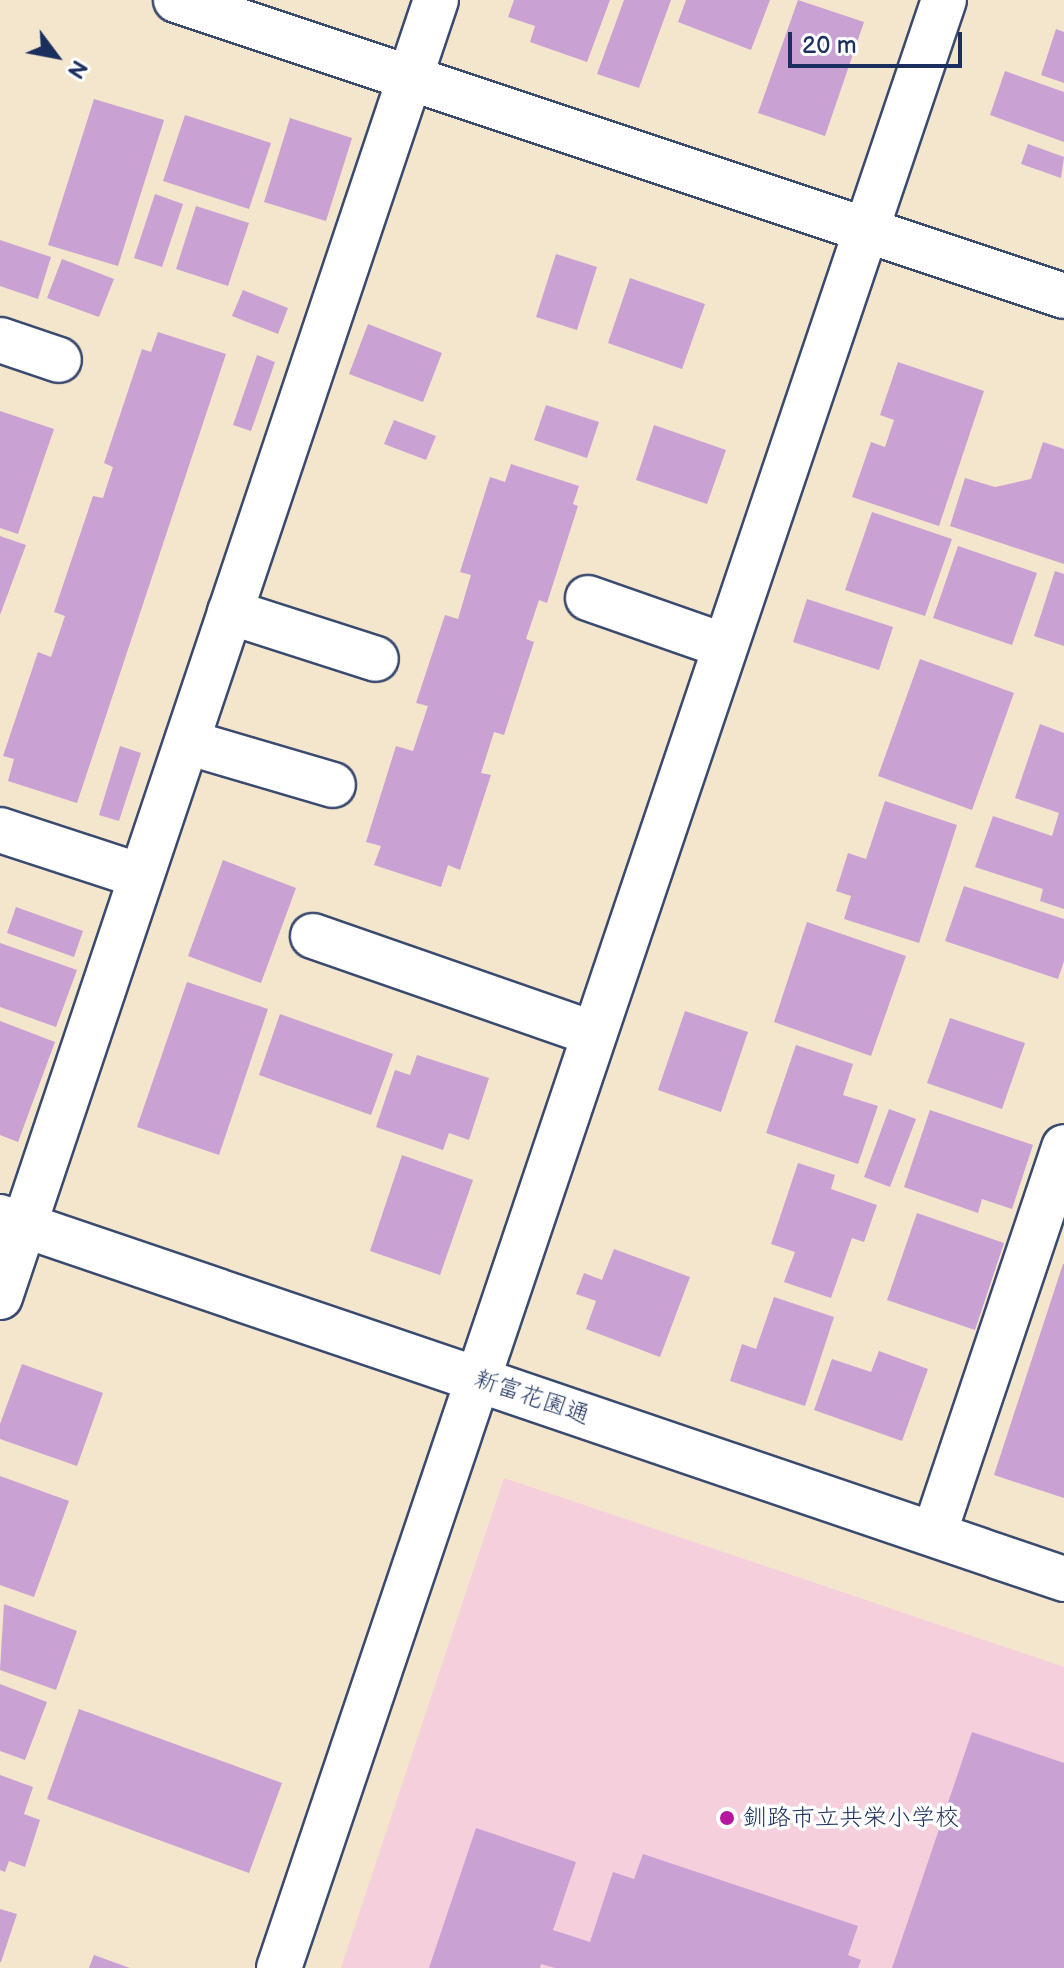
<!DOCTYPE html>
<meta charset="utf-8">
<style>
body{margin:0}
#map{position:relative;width:1064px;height:1968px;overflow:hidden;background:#f3e6cd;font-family:"Balsamiq Sans","Klee One",sans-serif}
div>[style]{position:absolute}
.built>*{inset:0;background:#f5cfdc}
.building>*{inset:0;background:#c9a1d2}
.roads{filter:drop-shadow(2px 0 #3b4a6f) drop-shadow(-2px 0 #3b4a6f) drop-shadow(0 2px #3b4a6f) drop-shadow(0 -2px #3b4a6f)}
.minor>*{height:44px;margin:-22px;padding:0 22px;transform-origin:22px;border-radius:22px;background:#fff}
.dots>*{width:22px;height:22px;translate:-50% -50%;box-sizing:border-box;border:4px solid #fff;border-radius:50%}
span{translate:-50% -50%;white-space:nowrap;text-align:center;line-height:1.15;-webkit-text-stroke:7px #fff;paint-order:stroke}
.street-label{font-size:24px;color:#1b2f5e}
.poi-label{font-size:24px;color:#1b2f5e}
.left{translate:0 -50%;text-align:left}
.north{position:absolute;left:16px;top:16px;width:80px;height:80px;-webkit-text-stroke:6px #fff;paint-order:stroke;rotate:122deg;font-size:22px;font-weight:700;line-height:32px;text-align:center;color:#1b2f5e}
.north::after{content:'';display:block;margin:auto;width:28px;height:36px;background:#1b2f5e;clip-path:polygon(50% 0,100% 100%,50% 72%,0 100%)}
.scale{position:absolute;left:788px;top:32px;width:174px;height:36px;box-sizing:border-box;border:4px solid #1b2f5e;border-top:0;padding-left:10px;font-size:24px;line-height:28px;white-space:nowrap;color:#1b2f5e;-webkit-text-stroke:6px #fff;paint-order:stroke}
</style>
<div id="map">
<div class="built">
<i style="clip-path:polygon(504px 1478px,1064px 1667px,1064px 1968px,341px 1968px)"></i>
</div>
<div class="building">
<i style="clip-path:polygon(514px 0,610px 0,587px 62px,530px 42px,535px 26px,508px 17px)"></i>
<i style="clip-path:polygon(624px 0,671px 0,639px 88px,597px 74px)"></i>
<i style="clip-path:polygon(686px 0,770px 0,751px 50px,678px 22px)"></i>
<i style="clip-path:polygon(798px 0,864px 22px,825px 136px,758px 113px)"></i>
<i style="clip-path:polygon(1056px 29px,1064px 32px,1064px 83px,1041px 75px)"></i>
<i style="clip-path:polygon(1005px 71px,1064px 92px,1064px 142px,990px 115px)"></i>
<i style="clip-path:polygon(94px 99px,164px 120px,118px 266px,48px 245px)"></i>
<i style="clip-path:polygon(185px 115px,271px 143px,249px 209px,163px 181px)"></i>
<i style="clip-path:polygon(290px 118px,352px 138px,326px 221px,264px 202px)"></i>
<i style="clip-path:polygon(1028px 144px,1064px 157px,1061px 178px,1021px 164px)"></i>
<i style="clip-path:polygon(155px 194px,183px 204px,162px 267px,134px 258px)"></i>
<i style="clip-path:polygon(196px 206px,249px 223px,228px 286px,176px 269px)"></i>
<i style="clip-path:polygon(0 240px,51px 257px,38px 299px,0 286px)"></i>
<i style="clip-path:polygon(556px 254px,597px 267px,577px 330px,536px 317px)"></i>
<i style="clip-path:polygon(62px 259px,114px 279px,99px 317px,47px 298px)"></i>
<i style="clip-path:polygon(630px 278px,705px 304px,682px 369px,608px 343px)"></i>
<i style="clip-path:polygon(243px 290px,288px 308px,278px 334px,232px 316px)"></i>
<i style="clip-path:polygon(368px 324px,442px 353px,423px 402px,349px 374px)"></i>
<i style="clip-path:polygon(158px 332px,226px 354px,77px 803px,8px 781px,14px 759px,3px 756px,38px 652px,51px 657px,65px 616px,54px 612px,93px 496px,103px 498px,113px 467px,104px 463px,142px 349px,151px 352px)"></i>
<i style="clip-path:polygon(257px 355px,275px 362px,251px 431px,233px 425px)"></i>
<i style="clip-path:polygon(898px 362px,984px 391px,939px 526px,852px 497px,871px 442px,885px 447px,894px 420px,880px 415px)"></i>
<i style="clip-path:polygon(546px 405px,599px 422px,587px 458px,534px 440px)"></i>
<i style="clip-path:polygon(0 411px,54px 429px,18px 534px,0 528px)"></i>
<i style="clip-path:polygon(394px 420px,436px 436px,426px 460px,384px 444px)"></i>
<i style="clip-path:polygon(654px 425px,726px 450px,707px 504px,636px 480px)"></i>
<i style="clip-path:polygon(1043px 442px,1064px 449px,1064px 564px,950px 526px,965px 478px,995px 487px,1031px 479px)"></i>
<i style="clip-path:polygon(511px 464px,579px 486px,573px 504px,578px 506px,547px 603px,539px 600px,526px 639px,534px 642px,504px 735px,494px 732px,481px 773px,491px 775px,460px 870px,448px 865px,441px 887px,374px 865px,381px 846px,366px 842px,396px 746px,413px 751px,428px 706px,416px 703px,445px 615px,458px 619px,471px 575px,460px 572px,490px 477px,505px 482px)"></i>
<i style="clip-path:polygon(872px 512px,952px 539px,925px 616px,845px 590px)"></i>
<i style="clip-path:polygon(0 536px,26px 545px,0 615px)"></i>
<i style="clip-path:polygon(958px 546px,1037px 573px,1012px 645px,933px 618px)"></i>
<i style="clip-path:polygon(1055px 571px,1064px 574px,1064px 646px,1034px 636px)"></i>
<i style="clip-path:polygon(807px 599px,893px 627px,879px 670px,793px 642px)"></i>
<i style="clip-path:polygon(920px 659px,1014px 693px,972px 810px,878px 776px)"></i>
<i style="clip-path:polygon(1040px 724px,1064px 733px,1064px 909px,1040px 901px,1043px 889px,975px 867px,993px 816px,1052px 836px,1059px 813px,1015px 798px)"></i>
<i style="clip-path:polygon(120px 746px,141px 753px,119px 821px,99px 815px)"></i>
<i style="clip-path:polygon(885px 801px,957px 825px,919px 943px,844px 919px,851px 896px,836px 891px,848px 853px,866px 859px)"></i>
<i style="clip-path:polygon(223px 860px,296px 888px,261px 983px,188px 956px)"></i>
<i style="clip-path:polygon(964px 886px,1064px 919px,1064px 961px,1058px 979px,945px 941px)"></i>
<i style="clip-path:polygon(16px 907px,83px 931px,74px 957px,7px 933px)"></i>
<i style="clip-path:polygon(807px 922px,906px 956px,871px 1056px,774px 1022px)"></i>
<i style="clip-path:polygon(0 943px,77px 970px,56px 1027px,0 1007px)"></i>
<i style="clip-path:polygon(187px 982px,268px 1009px,219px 1155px,137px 1127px)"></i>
<i style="clip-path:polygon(685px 1011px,748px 1032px,721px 1112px,658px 1090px)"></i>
<i style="clip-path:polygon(280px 1014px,393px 1054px,371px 1115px,259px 1075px)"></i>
<i style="clip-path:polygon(950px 1018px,1025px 1043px,1002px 1109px,927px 1083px)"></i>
<i style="clip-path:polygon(0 1021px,55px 1042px,18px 1142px,0 1135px)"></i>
<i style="clip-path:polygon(796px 1045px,853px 1064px,843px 1095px,878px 1106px,858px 1164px,766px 1133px)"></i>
<i style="clip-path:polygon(417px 1055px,489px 1078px,469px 1140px,449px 1133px,443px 1150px,376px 1127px,395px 1070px,410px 1075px)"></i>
<i style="clip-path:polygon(889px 1109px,916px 1119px,890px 1187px,864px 1177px)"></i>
<i style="clip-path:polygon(930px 1110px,1033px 1145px,1012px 1209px,982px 1199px,978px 1213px,904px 1187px)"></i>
<i style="clip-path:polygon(402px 1155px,473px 1180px,440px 1275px,370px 1251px)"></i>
<i style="clip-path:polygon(798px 1163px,835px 1175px,831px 1189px,877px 1205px,864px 1242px,852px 1238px,831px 1298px,784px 1282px,795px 1252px,771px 1244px)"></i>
<i style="clip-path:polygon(917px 1213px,1004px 1243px,975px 1330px,887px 1300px)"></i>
<i style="clip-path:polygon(614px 1249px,690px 1277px,660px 1357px,586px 1329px,596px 1301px,576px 1294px,584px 1273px,602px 1280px)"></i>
<i style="clip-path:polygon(1063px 1264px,1064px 1264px,1064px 1498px,994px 1475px)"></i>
<i style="clip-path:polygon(774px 1297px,834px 1317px,805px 1406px,730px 1381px,742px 1344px,756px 1349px)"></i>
<i style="clip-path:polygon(879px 1351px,928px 1369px,902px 1441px,814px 1410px,832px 1359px,871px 1372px)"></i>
<i style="clip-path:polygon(22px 1364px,103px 1393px,77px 1466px,0 1439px,0 1424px)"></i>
<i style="clip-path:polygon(0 1476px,69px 1501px,34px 1597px,0 1585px)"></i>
<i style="clip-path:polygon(4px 1604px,77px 1631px,56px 1690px,0 1670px)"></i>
<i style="clip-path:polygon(0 1684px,47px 1702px,25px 1760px,0 1751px)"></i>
<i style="clip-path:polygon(79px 1709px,282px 1783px,249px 1873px,47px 1799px)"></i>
<i style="clip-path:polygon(972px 1732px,1064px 1763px,1064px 1968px,892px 1968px)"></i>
<i style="clip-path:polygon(0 1775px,33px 1787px,24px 1814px,40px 1820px,25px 1867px,9px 1861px,5px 1872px,0 1870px)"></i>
<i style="clip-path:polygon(476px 1828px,576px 1862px,553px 1930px,590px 1942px,613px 1872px,634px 1879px,643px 1854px,858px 1926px,848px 1955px,861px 1960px,858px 1968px,555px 1968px,541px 1964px,540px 1968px,429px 1968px)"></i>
<i style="clip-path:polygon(0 1909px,17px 1914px,1px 1962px,0 1962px)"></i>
<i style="clip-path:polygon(94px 1955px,130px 1968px,89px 1968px)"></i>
</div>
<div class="roads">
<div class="minor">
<i style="left:176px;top:0;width:936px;rotate:18.43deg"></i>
<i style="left:0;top:340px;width:62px;rotate:18.7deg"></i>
<i style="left:588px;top:598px;width:145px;rotate:19.3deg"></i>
<i style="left:230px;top:612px;width:153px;rotate:17.8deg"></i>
<i style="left:187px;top:742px;width:152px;rotate:16.4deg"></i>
<i style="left:0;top:830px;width:148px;rotate:18.1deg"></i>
<i style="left:313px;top:936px;width:295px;rotate:19.2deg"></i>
<i style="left:0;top:1217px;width:1124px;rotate:18.79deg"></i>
<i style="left:0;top:1297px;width:1368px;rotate:-71.42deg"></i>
<i style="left:934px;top:1534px;width:408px;rotate:-71.4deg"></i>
<i style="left:279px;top:1968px;width:2077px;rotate:-71.33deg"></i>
</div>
</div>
<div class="dots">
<i style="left:727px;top:1818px;background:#b5179e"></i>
</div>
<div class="street-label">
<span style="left:532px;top:1397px;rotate:19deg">新富花園通</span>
</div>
<div class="poi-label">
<span class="left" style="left:743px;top:1818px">釧路市立共栄小学校</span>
</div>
<div class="north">N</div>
<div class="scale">20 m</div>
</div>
